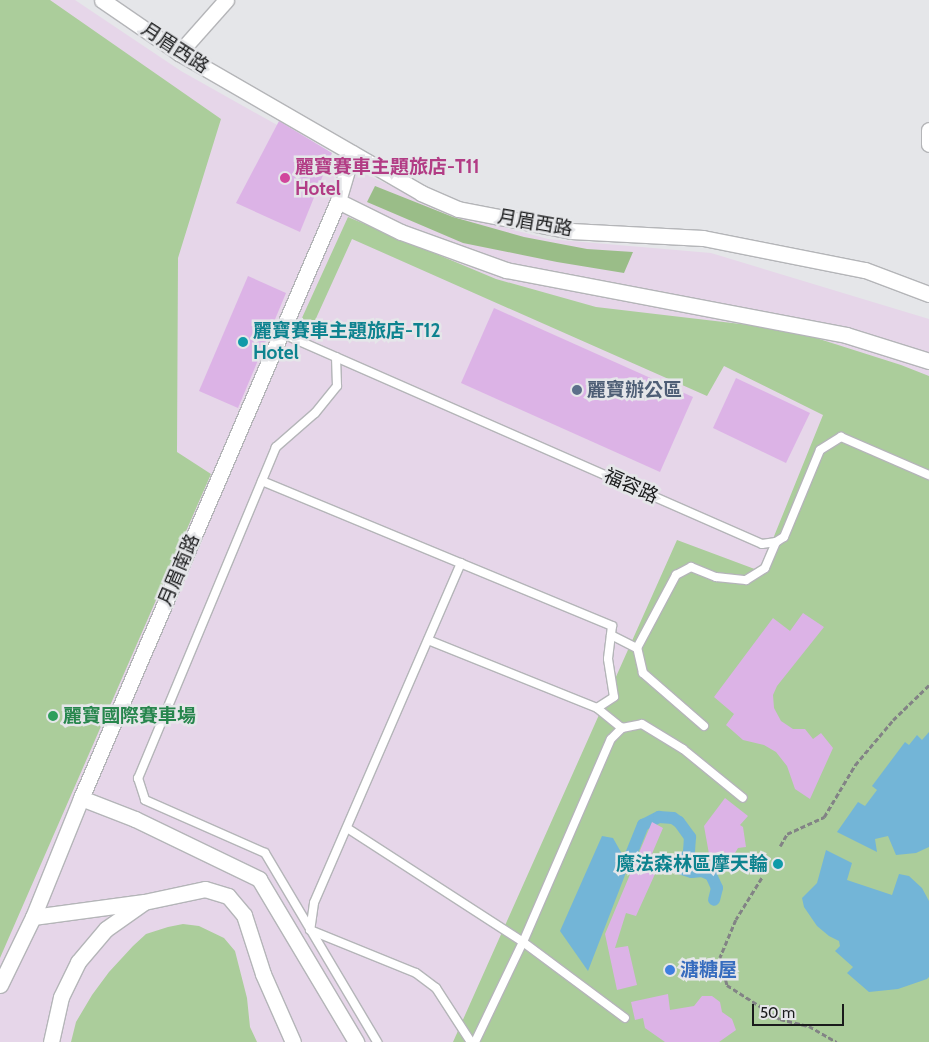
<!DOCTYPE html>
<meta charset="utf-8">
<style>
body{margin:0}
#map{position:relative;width:929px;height:1042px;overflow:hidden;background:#e5e6e9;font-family:Cabin,"Noto Sans TC",sans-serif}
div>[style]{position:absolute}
.commercial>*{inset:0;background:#e6d6e9}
.green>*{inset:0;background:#abcd9b}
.forest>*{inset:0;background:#9abd88}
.water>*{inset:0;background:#73b5d7}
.canal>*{height:12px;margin:-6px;padding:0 6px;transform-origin:6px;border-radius:6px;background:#73b5d7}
.building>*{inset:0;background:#dcb3e6}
.path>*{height:2.5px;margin-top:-1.25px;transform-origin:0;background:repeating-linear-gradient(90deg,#828385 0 5px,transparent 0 7.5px)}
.roads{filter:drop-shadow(1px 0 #b4b5b8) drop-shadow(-1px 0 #b4b5b8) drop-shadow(0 1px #b4b5b8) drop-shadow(0 -1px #b4b5b8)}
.service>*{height:8px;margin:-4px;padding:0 4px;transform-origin:4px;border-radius:4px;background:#fff}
.minor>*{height:15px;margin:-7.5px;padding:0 7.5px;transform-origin:7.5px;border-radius:7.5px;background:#fff}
.dots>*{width:14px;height:14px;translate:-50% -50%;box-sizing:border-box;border:2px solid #e5e6e9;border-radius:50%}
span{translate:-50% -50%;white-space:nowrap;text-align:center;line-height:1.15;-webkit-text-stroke:5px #e5e6e9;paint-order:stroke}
.street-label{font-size:19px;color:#1a1b1c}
.hotel-label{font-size:19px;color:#b23c85;font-weight:700}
.left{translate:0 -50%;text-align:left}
.culture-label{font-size:19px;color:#0d838f;font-weight:700}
.right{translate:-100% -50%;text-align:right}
.service-label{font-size:19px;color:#4e5e75;font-weight:700}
.leisure-label{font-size:19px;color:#27864d;font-weight:700}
.shop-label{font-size:19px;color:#366cbe;font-weight:700}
.scale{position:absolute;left:752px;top:1004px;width:92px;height:22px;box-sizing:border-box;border:2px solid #1a1b1c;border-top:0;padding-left:6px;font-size:15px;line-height:18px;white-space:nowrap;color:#1a1b1c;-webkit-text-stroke:4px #e5e6e9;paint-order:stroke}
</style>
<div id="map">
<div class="commercial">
<i style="clip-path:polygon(0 0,75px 0,181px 71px,359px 171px,445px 211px,548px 239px,711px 253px,929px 319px,929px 1042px,0 1042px)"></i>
</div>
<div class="green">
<i style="clip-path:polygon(0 0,50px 0,221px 119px,178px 258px,177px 452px,211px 474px,0 958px)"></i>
<i style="clip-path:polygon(348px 217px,496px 279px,596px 307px,791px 330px,901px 365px,929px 376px,929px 1042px,453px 1042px,677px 540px,760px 571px,823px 415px,724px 366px,707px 396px,352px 239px,308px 336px,296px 331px)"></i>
<i style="clip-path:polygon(183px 924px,199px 926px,224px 938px,235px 951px,247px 998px,250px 1027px,257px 1042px,71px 1042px,76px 1022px,92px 995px,109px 972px,133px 946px,146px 934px,168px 927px)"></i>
</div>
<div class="forest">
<i style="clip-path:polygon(375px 186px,453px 217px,524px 237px,587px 249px,633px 252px,624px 273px,557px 262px,463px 243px,367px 202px)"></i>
</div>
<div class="water">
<i style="clip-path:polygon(929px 732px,929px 847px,916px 853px,896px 855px,888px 836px,875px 839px,877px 852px,837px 832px,858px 802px,865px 806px,877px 790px,872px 786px,905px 742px,909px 745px,917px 735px,922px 740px)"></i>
<i style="clip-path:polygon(602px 836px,613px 838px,622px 854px,632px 857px,588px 971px,560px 931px)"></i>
<i style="clip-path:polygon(826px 850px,852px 863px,847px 880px,892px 895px,899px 874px,909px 876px,922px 888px,929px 901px,929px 977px,927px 979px,898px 989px,869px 992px,847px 973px,853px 967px,835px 951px,840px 946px,839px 941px,829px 936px,817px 926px,804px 907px,802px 898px,817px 883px)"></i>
</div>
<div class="canal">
<i style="left:630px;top:857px;width:35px;rotate:-68deg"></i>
<i style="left:643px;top:825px;width:18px;rotate:-27deg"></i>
<i style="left:659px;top:817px;width:14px;rotate:4deg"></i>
<i style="left:673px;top:818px;width:7px;rotate:34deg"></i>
<i style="left:679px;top:822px;width:19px;rotate:54deg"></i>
<i style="left:690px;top:837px;width:16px;rotate:94deg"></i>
<i style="left:689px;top:853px;width:14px;rotate:129deg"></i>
<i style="left:680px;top:864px;width:5px;rotate:68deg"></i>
<i style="left:682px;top:869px;width:10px;rotate:17deg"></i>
<i style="left:692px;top:872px;width:10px;rotate:-6deg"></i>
<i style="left:702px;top:871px;width:10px;rotate:24deg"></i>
<i style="left:711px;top:875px;width:14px;rotate:65deg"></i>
<i style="left:717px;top:888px;width:12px;rotate:104deg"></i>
</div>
<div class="building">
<i style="clip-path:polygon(279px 121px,332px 153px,300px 232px,236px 203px)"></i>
<i style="clip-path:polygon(248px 276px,286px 293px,238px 408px,199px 391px)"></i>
<i style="clip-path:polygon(494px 308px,693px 397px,660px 472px,461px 383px)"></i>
<i style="clip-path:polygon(736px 378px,810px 413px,786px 463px,713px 428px)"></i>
<i style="clip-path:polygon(803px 613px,824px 627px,777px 686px,773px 695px,774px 708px,781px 721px,793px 729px,805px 729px,813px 739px,821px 733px,833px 748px,810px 799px,795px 789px,787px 766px,776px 752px,764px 745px,743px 740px,726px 725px,734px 714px,714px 697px,773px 618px,790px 631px)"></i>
<i style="clip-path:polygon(725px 798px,748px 816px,740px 825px,743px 827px,746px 847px,738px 848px,735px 853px,709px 854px,704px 826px)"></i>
<i style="clip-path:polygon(652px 822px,663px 828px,645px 870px,655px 874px,636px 916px,626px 913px,615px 948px,628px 946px,637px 985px,617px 990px,605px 934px)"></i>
<i style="clip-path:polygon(668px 994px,670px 1010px,694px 1006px,702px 996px,712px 996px,720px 1002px,722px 1012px,732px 1019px,736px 1030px,719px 1042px,665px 1042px,645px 1028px,643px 1018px,635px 1020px,631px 1002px)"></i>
</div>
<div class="path">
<i style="left:780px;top:846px;width:14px;rotate:-60deg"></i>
<i style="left:787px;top:834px;width:41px;rotate:-24.7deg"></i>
<i style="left:824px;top:817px;width:61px;rotate:-59.2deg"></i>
<i style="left:855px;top:765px;width:59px;rotate:-49.8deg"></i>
<i style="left:893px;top:720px;width:50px;rotate:-44.2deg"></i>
<i style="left:762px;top:878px;width:49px;rotate:121.8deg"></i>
<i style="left:736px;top:920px;width:41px;rotate:112.8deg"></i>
<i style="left:720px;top:958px;width:28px;rotate:75deg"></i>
<i style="left:727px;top:985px;width:63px;rotate:32.7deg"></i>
<i style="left:780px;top:1019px;width:30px;rotate:14deg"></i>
<i style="left:809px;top:1026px;width:32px;rotate:30deg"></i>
</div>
<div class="roads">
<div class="service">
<i style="left:281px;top:333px;width:525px;rotate:23.69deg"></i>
<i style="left:762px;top:544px;width:14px;rotate:-8deg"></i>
<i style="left:776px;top:542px;width:9px;rotate:-32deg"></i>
<i style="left:784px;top:537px;width:94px;rotate:-67.5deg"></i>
<i style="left:820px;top:450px;width:25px;rotate:-32deg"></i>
<i style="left:841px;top:437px;width:96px;rotate:23.4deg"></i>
<i style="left:336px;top:357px;width:29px;rotate:88deg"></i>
<i style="left:337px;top:386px;width:35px;rotate:129deg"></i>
<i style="left:315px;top:413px;width:52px;rotate:138.9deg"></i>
<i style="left:276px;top:447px;width:359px;rotate:112.6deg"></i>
<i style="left:138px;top:778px;width:23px;rotate:72deg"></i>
<i style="left:145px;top:800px;width:131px;rotate:23.8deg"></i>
<i style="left:265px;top:853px;width:220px;rotate:59.3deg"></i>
<i style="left:262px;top:481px;width:379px;rotate:22.5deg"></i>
<i style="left:612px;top:626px;width:33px;rotate:97deg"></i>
<i style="left:608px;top:659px;width:38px;rotate:81deg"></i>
<i style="left:614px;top:697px;width:20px;rotate:147deg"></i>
<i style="left:597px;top:708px;width:32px;rotate:39deg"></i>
<i style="left:461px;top:563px;width:370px;rotate:113.4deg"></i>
<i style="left:314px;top:903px;width:27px;rotate:98deg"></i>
<i style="left:310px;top:930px;width:114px;rotate:22.1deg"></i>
<i style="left:416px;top:973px;width:25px;rotate:37deg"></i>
<i style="left:436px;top:988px;width:64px;rotate:57.1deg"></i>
<i style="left:611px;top:635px;width:29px;rotate:27deg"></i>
<i style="left:428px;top:640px;width:182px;rotate:21.9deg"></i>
<i style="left:704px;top:726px;width:81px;rotate:-139deg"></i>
<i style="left:643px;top:673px;width:26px;rotate:-103deg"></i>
<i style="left:637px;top:648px;width:83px;rotate:-61.9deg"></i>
<i style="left:676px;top:575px;width:17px;rotate:-28deg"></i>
<i style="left:691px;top:567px;width:27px;rotate:22deg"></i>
<i style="left:716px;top:577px;width:30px;rotate:6deg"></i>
<i style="left:746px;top:580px;width:22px;rotate:-32deg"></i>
<i style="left:765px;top:568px;width:28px;rotate:-67deg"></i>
<i style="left:347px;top:828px;width:210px;rotate:32.9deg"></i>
<i style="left:523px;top:942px;width:127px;rotate:36.7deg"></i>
<i style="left:475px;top:1042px;width:111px;rotate:-64.4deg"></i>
<i style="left:523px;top:942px;width:221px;rotate:-66.6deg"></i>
<i style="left:611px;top:739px;width:16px;rotate:-45deg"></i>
<i style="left:622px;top:728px;width:20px;rotate:-11deg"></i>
<i style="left:642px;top:724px;width:48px;rotate:31.4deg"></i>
<i style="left:683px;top:749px;width:77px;rotate:39.2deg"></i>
</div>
<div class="minor">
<i style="left:102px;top:0;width:93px;rotate:34.5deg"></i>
<i style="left:179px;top:53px;width:280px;rotate:30deg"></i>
<i style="left:421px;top:193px;width:40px;rotate:23.4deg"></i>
<i style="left:458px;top:209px;width:115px;rotate:11deg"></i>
<i style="left:571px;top:231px;width:132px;rotate:3deg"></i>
<i style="left:703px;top:238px;width:165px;rotate:11.2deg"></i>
<i style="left:865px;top:270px;width:68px;rotate:20.6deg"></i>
<i style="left:179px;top:53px;width:71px;rotate:-48.4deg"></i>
<i style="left:929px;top:130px;width:14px;rotate:90deg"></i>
<i style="left:338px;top:201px;width:70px;rotate:26.2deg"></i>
<i style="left:401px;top:232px;width:112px;rotate:19.9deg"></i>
<i style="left:506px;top:270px;width:346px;rotate:10.8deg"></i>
<i style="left:846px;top:335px;width:87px;rotate:17.4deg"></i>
<i style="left:81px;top:798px;width:58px;rotate:21.3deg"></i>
<i style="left:135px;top:819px;width:138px;rotate:25.8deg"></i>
<i style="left:259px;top:879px;width:190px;rotate:59.2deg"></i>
<i style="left:33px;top:917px;width:112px;rotate:-7.7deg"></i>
<i style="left:144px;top:902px;width:62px;rotate:-12deg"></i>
<i style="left:205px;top:889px;width:24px;rotate:17deg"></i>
<i style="left:228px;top:896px;width:25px;rotate:50deg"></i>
<i style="left:244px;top:915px;width:62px;rotate:72.1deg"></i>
<i style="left:263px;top:974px;width:74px;rotate:66.2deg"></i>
<i style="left:0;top:985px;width:76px;rotate:-64.1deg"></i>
<i style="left:33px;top:917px;width:128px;rotate:-68deg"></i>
<i style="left:81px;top:798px;width:650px;rotate:-66.71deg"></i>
<i style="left:338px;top:201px;width:50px;rotate:-73.7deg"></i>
<i style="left:51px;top:1042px;width:46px;rotate:-77.5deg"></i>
<i style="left:61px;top:997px;width:39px;rotate:-64deg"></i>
<i style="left:78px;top:962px;width:43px;rotate:-49.7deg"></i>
<i style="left:106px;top:929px;width:45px;rotate:-35.1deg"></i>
</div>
</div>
<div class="dots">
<i style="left:285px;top:178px;background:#d1479c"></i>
<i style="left:243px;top:342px;background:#0f9aa8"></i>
<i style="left:577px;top:390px;background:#5c6f8a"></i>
<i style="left:53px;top:716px;background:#2e9e5b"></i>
<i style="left:778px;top:864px;background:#0f9aa8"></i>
<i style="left:670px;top:970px;background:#3f7fe0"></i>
</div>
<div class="street-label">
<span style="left:175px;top:48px;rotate:33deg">月眉西路</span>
<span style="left:535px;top:223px;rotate:10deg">月眉西路</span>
<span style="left:631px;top:486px;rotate:24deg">福容路</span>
<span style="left:179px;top:570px;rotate:-67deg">月眉南路</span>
</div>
<div class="hotel-label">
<span class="left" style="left:295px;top:178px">麗寶賽車主題旅店-T11<br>Hotel</span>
</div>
<div class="culture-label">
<span class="left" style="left:253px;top:342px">麗寶賽車主題旅店-T12<br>Hotel</span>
<span class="right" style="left:768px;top:864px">魔法森林區摩天輪</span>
</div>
<div class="service-label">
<span class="left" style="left:587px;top:390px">麗寶辦公區</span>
</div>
<div class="leisure-label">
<span class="left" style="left:63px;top:716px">麗寶國際賽車場</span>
</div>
<div class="shop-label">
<span class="left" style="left:680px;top:970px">溏糖屋</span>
</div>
<div class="scale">50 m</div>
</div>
